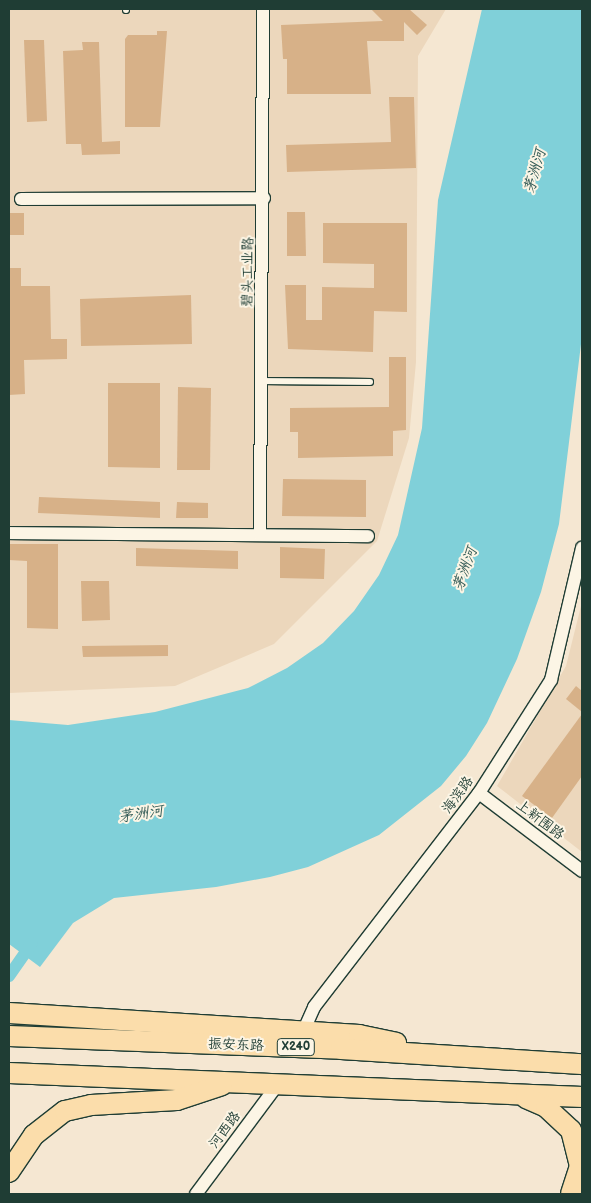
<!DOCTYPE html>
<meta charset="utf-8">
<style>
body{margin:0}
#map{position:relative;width:591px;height:1203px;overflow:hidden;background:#f5e7d2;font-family:"Balsamiq Sans","LXGW WenKai TC",sans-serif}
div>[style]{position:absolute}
.built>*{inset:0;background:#ecd7bc}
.water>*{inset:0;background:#80d0d9}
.canal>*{height:12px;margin:-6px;padding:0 6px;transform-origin:6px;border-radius:6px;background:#80d0d9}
.building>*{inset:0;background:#d7b188}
.roads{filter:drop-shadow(1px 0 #1f3d34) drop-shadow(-1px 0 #1f3d34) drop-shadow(0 1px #1f3d34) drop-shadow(0 -1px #1f3d34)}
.lane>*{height:6px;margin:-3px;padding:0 3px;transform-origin:3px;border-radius:3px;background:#fcf5e5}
.street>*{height:12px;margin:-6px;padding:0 6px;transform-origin:6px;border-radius:6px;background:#fcf5e5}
.primary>*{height:20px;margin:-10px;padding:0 10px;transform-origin:10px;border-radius:10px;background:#fbddab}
span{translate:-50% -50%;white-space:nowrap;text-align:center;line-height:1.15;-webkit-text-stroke:4px #fcf5e5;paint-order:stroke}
.shield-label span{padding:1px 4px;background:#fcf5e5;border:1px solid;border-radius:4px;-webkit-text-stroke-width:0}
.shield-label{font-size:12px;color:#1f3d34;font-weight:700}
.street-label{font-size:14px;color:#1f3d34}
.water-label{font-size:15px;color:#325a55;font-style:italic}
.frame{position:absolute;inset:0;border:10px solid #1f3d34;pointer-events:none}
</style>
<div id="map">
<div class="built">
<i style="clip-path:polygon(9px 9px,446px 9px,418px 56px,416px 362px,409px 438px,377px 541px,274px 644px,175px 686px,9px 693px)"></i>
<i style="clip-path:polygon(582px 602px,582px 852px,497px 786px,566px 666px)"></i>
</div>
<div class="water">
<i style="clip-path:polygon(482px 9px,582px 9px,582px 336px,559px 524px,541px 592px,517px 659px,487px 723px,466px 756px,441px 786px,379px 835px,308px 867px,270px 877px,216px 887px,114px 898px,73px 923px,40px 967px,9px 944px,9px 720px,68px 725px,155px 712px,248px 688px,287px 668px,323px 643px,354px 611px,379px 575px,398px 535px,422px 428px,438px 200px)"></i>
</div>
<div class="canal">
<i style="left:9px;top:976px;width:40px;rotate:-55.1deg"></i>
</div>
<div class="building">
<i style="clip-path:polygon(371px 9px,409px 9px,427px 25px,417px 35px,404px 22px,404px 41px,367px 41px,371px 94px,287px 94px,287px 59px,283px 59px,281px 25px,383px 21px)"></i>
<i style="clip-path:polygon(157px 31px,167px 31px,160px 127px,125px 127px,125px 39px,128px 35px,157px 35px)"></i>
<i style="clip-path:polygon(24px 40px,44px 40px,47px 121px,27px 122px)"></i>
<i style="clip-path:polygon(82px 42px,99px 42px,102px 142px,120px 141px,120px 154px,82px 155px,81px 144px,66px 144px,63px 51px,83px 50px)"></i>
<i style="clip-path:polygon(389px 97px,414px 97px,416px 168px,287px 172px,286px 145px,391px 142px)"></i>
<i style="clip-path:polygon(287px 212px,305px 212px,306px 256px,287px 256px)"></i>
<i style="clip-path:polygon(9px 213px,24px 213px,24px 235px,9px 235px)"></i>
<i style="clip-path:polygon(323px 223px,407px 223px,407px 312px,374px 311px,373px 352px,288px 349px,285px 285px,306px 285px,306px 320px,322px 320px,322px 287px,374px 288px,374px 264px,323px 263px)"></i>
<i style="clip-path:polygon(9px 268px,21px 268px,21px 286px,50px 286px,51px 339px,67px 339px,67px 359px,24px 360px,25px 394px,9px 395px)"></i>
<i style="clip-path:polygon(191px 295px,192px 344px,81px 346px,80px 299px)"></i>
<i style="clip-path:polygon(389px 357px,406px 357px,406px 430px,393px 431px,393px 456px,298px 458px,298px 432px,290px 432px,290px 408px,389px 407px)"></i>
<i style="clip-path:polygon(108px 383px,160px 383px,160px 468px,108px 467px)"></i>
<i style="clip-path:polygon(178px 387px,211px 388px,210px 470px,177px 470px)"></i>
<i style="clip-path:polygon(283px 479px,366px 480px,366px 517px,282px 516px)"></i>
<i style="clip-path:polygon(39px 497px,160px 502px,160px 518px,38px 513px)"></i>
<i style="clip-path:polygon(177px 502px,208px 503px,208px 518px,176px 518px)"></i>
<i style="clip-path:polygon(9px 544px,58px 544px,58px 629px,27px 628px,27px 561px,9px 560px)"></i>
<i style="clip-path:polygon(280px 547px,325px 549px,324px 579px,280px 578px)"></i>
<i style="clip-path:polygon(136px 548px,238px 551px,238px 569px,136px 566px)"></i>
<i style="clip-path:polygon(81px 581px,109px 581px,110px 620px,82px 621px)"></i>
<i style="clip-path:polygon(168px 645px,168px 656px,83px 657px,82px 646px)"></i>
<i style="clip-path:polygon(576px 686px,582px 691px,582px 712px,566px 699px)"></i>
<i style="clip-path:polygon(582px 714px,582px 776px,552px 818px,522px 796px)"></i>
</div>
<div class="roads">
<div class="lane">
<i style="left:126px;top:9px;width:1px;rotate:90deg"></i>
<i style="left:262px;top:381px;width:108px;rotate:0.5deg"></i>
</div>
<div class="street">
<i style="left:21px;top:199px;width:243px;rotate:-0.2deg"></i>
<i style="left:9px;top:533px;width:359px;rotate:0.5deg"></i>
<i style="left:260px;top:535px;width:526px;rotate:-89.67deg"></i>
<i style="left:479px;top:793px;width:129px;rotate:37.1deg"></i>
<i style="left:303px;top:1032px;width:27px;rotate:-66deg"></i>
<i style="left:314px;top:1007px;width:270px;rotate:-52.4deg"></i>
<i style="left:479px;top:793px;width:134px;rotate:-57.5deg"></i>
<i style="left:551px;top:680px;width:136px;rotate:-76.8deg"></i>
<i style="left:196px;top:1194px;width:137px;rotate:-53.3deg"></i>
</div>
<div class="primary">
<i style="left:9px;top:1013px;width:351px;rotate:3.6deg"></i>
<i style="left:359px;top:1035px;width:38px;rotate:12deg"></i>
<i style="left:9px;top:1036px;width:332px;rotate:2.2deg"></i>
<i style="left:341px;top:1049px;width:241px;rotate:3.6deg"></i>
<i style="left:9px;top:1073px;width:574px;rotate:2.4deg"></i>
<i style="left:526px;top:1098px;width:22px;rotate:24deg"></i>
<i style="left:546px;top:1107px;width:34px;rotate:43deg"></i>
<i style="left:571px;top:1130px;width:37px;rotate:76deg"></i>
<i style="left:580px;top:1166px;width:29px;rotate:108deg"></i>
<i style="left:9px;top:1172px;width:45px;rotate:-56deg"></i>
<i style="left:34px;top:1135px;width:39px;rotate:-38deg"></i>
<i style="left:65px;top:1111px;width:27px;rotate:-13deg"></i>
<i style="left:91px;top:1105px;width:86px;rotate:-3.3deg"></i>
<i style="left:177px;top:1100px;width:47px;rotate:-18.4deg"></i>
</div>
</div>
<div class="shield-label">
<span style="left:296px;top:1047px">X240</span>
</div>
<div class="street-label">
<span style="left:248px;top:272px;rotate:-89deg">碧头工业路</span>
<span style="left:458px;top:795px;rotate:-54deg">海滨路</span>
<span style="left:540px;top:820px;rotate:37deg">上新围路</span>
<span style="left:236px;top:1045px;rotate:2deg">振安东路</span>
<span style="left:225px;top:1130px;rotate:-53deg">河西路</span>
</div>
<div class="water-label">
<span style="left:535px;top:171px;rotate:-74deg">茅洲河</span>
<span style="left:465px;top:569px;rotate:-70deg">茅洲河</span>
<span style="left:141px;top:814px;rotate:-8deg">茅洲河</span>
</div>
<div class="frame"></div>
</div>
